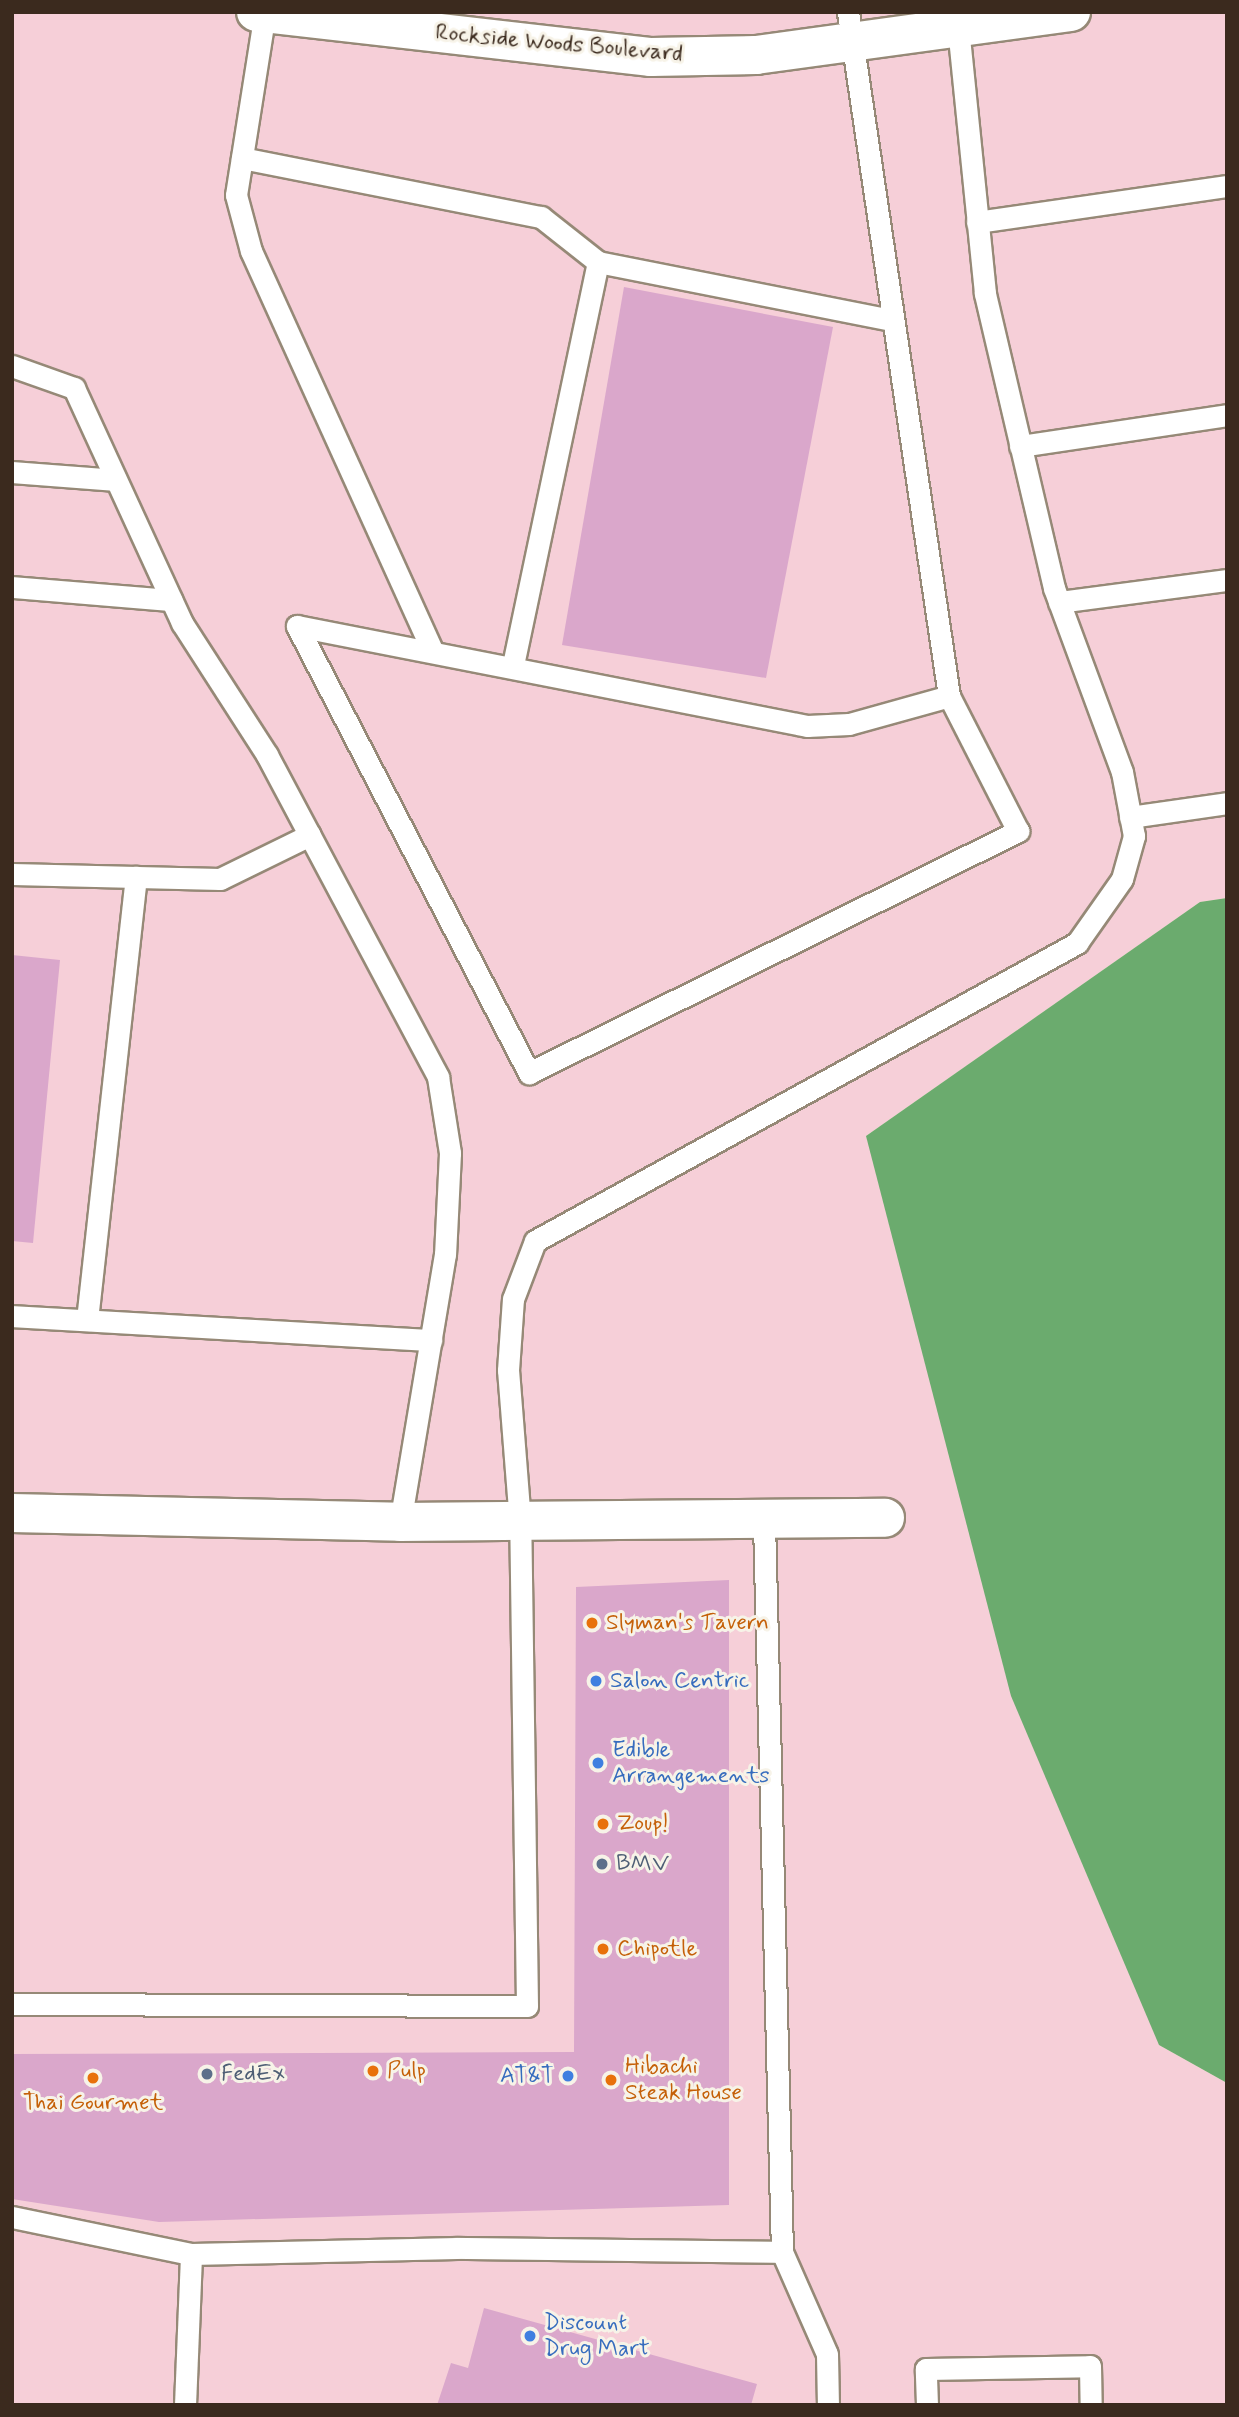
<!DOCTYPE html>
<style>
body{margin:0}
#map{position:relative;width:1239px;height:2417px;overflow:hidden;background:#f1e8d0;font-family:Mynerve,sans-serif}
div>[style]{position:absolute}
.built>*{inset:0;background:#f6cfd8}
.forest>*{inset:0;background:#6bab6e}
.building>*{inset:0;background:#daa7cb}
.roads{filter:drop-shadow(2px 0 #968977) drop-shadow(-2px 0 #968977) drop-shadow(0 2px #968977) drop-shadow(0 -2px #968977)}
.lane>*{height:21px;margin:-10.5px;padding:0 10.5px;transform-origin:10.5px;border-radius:10.5px;background:#fff}
.street>*{height:38px;margin:-19px;padding:0 19px;transform-origin:19px;border-radius:19px;background:#fff}
.dots>*{width:19px;height:19px;translate:-50% -50%;box-sizing:border-box;border:4px solid #f7f3e8;border-radius:50%}
span{translate:-50% -50%;white-space:nowrap;text-align:center;line-height:1.15;-webkit-text-stroke:6px #f7f3e8;paint-order:stroke}
.street-label{font-size:23px;color:#3b2a1e}
.food-label{font-size:23px;color:#c56008}
.left{translate:0 -50%;text-align:left}
.shop-label{font-size:23px;color:#366cbe}
.right{translate:-100% -50%;text-align:right}
.service-label{font-size:23px;color:#4e5e75}
.frame{position:absolute;inset:0;border:14px solid #3b2a1e;pointer-events:none}
</style>
<div id="map">
<div class="built">
<i style="clip-path:polygon(12px 12px,1227px 12px,1227px 898px,1200px 902px,866px 1136px,1159px 2045px,1227px 2083px,1227px 2405px,12px 2405px)"></i>
</div>
<div class="forest">
<i style="clip-path:polygon(1227px 898px,1227px 2083px,1159px 2045px,1011px 1696px,866px 1136px,1200px 902px)"></i>
</div>
<div class="building">
<i style="clip-path:polygon(624px 287px,833px 327px,766px 678px,562px 645px)"></i>
<i style="clip-path:polygon(12px 955px,60px 960px,33px 1243px,12px 1241px)"></i>
<i style="clip-path:polygon(729px 1580px,729px 2205px,159px 2222px,12px 2199px,12px 2054px,574px 2052px,576px 1587px)"></i>
<i style="clip-path:polygon(484px 2308px,757px 2384px,751px 2405px,437px 2405px,451px 2363px,468px 2368px)"></i>
</div>
<div class="roads">
<div class="lane">
<i style="left:265px;top:12px;width:185px;rotate:99deg"></i>
<i style="left:236px;top:195px;width:58px;rotate:75deg"></i>
<i style="left:251px;top:251px;width:435px;rotate:65.6deg"></i>
<i style="left:242px;top:158px;width:305px;rotate:11.2deg"></i>
<i style="left:541px;top:217px;width:73px;rotate:38.3deg"></i>
<i style="left:598px;top:262px;width:300px;rotate:11.2deg"></i>
<i style="left:977px;top:222px;width:253px;rotate:-8.2deg"></i>
<i style="left:12px;top:366px;width:66px;rotate:19.5deg"></i>
<i style="left:74px;top:388px;width:259px;rotate:65.3deg"></i>
<i style="left:182px;top:623px;width:157px;rotate:57.2deg"></i>
<i style="left:267px;top:755px;width:365px;rotate:62deg"></i>
<i style="left:438px;top:1077px;width:77px;rotate:81deg"></i>
<i style="left:450px;top:1153px;width:101px;rotate:92.8deg"></i>
<i style="left:445px;top:1254px;width:272px;rotate:99.5deg"></i>
<i style="left:1020px;top:446px;width:209px;rotate:-8.5deg"></i>
<i style="left:12px;top:472px;width:104px;rotate:4.4deg"></i>
<i style="left:12px;top:587px;width:160px;rotate:4.7deg"></i>
<i style="left:1059px;top:602px;width:169px;rotate:-7.5deg"></i>
<i style="left:297px;top:626px;width:504px;rotate:62.57deg"></i>
<i style="left:529px;top:1073px;width:546px;rotate:-26.33deg"></i>
<i style="left:1018px;top:831px;width:152px;rotate:-117.1deg"></i>
<i style="left:949px;top:696px;width:691px;rotate:-98.4deg"></i>
<i style="left:297px;top:626px;width:520px;rotate:11.09deg"></i>
<i style="left:807px;top:726px;width:42px;rotate:-2.7deg"></i>
<i style="left:849px;top:724px;width:104px;rotate:-15.6deg"></i>
<i style="left:513px;top:665px;width:412px;rotate:-78.1deg"></i>
<i style="left:1130px;top:817px;width:98px;rotate:-8.2deg"></i>
<i style="left:12px;top:874px;width:208px;rotate:1.4deg"></i>
<i style="left:220px;top:879px;width:100px;rotate:-26.1deg"></i>
<i style="left:12px;top:1316px;width:420px;rotate:3.3deg"></i>
<i style="left:87px;top:1320px;width:446px;rotate:-83.7deg"></i>
<i style="left:764px;top:1521px;width:731px;rotate:88.59deg"></i>
<i style="left:12px;top:2004px;width:515px;rotate:0.22deg"></i>
<i style="left:527px;top:2006px;width:484px;rotate:-90.8deg"></i>
<i style="left:520px;top:1522px;width:152px;rotate:-94.5deg"></i>
<i style="left:508px;top:1370px;width:71px;rotate:-86deg"></i>
<i style="left:513px;top:1299px;width:62px;rotate:-69.2deg"></i>
<i style="left:535px;top:1241px;width:619px;rotate:-28.8deg"></i>
<i style="left:1077px;top:943px;width:78px;rotate:-54.9deg"></i>
<i style="left:1122px;top:879px;width:45px;rotate:-74.4deg"></i>
<i style="left:1134px;top:836px;width:65px;rotate:-100.6deg"></i>
<i style="left:1122px;top:772px;width:196px;rotate:-110.3deg"></i>
<i style="left:1054px;top:588px;width:303px;rotate:-103.2deg"></i>
<i style="left:985px;top:293px;width:276px;rotate:-95.8deg"></i>
<i style="left:12px;top:2217px;width:183px;rotate:11.7deg"></i>
<i style="left:191px;top:2254px;width:266px;rotate:-1.3deg"></i>
<i style="left:457px;top:2248px;width:325px;rotate:0.7deg"></i>
<i style="left:782px;top:2252px;width:111px;rotate:66.2deg"></i>
<i style="left:827px;top:2354px;width:51px;rotate:88.9deg"></i>
<i style="left:185px;top:2405px;width:151px;rotate:-87.7deg"></i>
<i style="left:927px;top:2405px;width:36px;rotate:-92deg"></i>
<i style="left:926px;top:2369px;width:164px;rotate:-1deg"></i>
<i style="left:1090px;top:2366px;width:39px;rotate:89deg"></i>
</div>
<div class="street">
<i style="left:256px;top:12px;width:398px;rotate:6.5deg"></i>
<i style="left:651px;top:57px;width:105px;rotate:-1.1deg"></i>
<i style="left:756px;top:55px;width:318px;rotate:-7.8deg"></i>
<i style="left:12px;top:1513px;width:388px;rotate:1.3deg"></i>
<i style="left:400px;top:1522px;width:485px;rotate:-0.5deg"></i>
</div>
</div>
<div class="dots">
<i style="left:592px;top:1623px;background:#e8710a"></i>
<i style="left:596px;top:1681px;background:#3f7fe0"></i>
<i style="left:598px;top:1763px;background:#3f7fe0"></i>
<i style="left:603px;top:1824px;background:#e8710a"></i>
<i style="left:602px;top:1864px;background:#5c6f8a"></i>
<i style="left:603px;top:1949px;background:#e8710a"></i>
<i style="left:373px;top:2071px;background:#e8710a"></i>
<i style="left:207px;top:2074px;background:#5c6f8a"></i>
<i style="left:568px;top:2076px;background:#3f7fe0"></i>
<i style="left:93px;top:2078px;background:#e8710a"></i>
<i style="left:611px;top:2080px;background:#e8710a"></i>
<i style="left:530px;top:2336px;background:#3f7fe0"></i>
</div>
<div class="street-label">
<span style="left:559px;top:44px;rotate:5deg">Rockside Woods Boulevard</span>
</div>
<div class="food-label">
<span class="left" style="left:606px;top:1623px">Slyman's Tavern</span>
<span class="left" style="left:617px;top:1824px">Zoup!</span>
<span class="left" style="left:617px;top:1949px">Chipotle</span>
<span class="left" style="left:625px;top:2080px">Hibachi<br>Steak House</span>
<span class="left" style="left:387px;top:2071px">Pulp</span>
<span style="left:93px;top:2103px">Thai Gourmet</span>
</div>
<div class="shop-label">
<span class="left" style="left:610px;top:1681px">Salon Centric</span>
<span class="left" style="left:612px;top:1763px">Edible<br>Arrangements</span>
<span class="right" style="left:554px;top:2076px">AT&amp;T</span>
<span class="left" style="left:544px;top:2336px">Discount<br>Drug Mart</span>
</div>
<div class="service-label">
<span class="left" style="left:616px;top:1864px">BMV</span>
<span class="left" style="left:221px;top:2074px">FedEx</span>
</div>
<div class="frame"></div>
</div>
